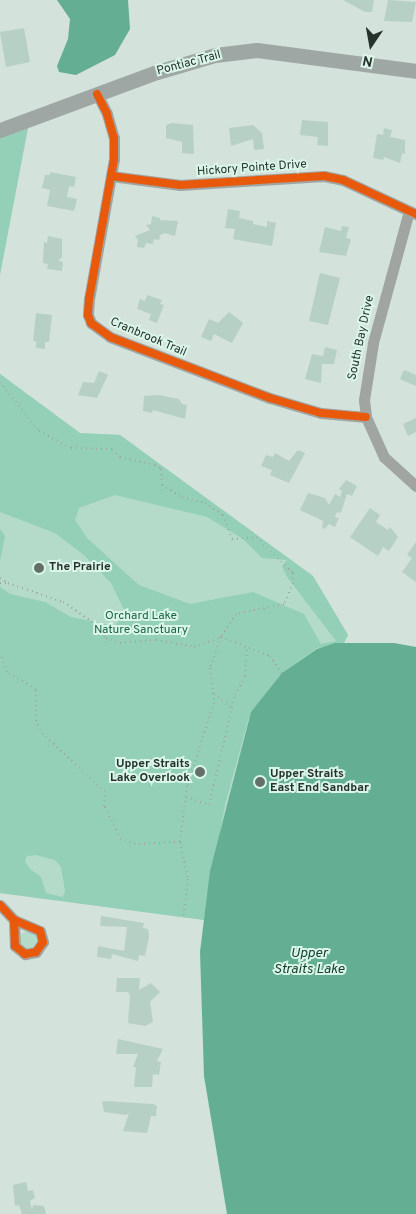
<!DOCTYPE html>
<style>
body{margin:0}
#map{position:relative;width:416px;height:1214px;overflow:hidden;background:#d3e2db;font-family:Overpass,sans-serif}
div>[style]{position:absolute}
.green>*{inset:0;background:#b4dbc9}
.round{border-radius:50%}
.forest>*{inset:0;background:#94cfb7}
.water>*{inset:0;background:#64af93}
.building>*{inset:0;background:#b7d0c5}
.path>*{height:2px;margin-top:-1px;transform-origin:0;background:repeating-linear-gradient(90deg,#a0a6a3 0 1px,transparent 0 5px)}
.minor>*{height:11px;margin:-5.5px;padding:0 5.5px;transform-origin:5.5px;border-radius:5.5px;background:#a0a5a2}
.major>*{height:15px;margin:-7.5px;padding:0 7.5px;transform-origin:7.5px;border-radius:7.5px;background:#9fa7a4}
.cycleway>*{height:8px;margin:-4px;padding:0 4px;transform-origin:4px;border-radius:4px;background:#e8590c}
.dots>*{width:14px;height:14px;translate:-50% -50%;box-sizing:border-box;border:2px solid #daf6e8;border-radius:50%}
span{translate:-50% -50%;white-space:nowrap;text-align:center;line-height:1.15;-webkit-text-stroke:4px #daf6e8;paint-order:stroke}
.street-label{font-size:12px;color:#27322d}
.poi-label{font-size:12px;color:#27322d;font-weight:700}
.left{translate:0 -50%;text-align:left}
.right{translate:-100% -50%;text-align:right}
.park-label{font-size:12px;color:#1d664b}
.water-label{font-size:14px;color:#143f2e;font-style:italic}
.north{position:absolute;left:346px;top:20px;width:50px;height:50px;-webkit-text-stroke:4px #daf6e8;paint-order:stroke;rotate:192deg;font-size:14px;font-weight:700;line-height:20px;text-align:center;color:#27322d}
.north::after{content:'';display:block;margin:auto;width:18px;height:22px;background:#27322d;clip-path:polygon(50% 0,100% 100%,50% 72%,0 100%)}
</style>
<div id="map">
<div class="green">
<i style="clip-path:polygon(0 374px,80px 433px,120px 435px,313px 576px,348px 635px,344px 643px,335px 643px,210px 871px,204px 920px,0 893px)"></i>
<i class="round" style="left:19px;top:931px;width:18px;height:18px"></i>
</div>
<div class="forest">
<i style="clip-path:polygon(29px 123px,0 275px,0 134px)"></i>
<i style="clip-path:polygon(evenodd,0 374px,80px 433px,120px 435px,313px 576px,348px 635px,344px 643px,317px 648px,282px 673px,249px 717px,225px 805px,204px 920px,0 893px,0 587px,10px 594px,45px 602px,71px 617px,114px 626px,126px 614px,111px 583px,84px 555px,55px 533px,0 512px,0 374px,115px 495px,207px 517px,243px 539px,262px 558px,287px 560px,282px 566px,287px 577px,336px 641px,321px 644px,304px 614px,253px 592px,190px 604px,139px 585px,88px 539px,75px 520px,79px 508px,115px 495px,0 374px,36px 855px,55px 860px,61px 867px,65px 891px,63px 897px,46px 893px,41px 877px,30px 869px,25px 861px,27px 856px,36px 855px)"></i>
<i style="clip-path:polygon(0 529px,5px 536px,0 561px)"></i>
</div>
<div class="water">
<i style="clip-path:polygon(57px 0,128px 0,130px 29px,115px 55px,76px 75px,59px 72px,57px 66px,68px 39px,70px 19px)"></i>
<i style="clip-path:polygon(335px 643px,394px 643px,416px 647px,416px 1214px,227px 1214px,204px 1076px,200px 952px,210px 871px,251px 712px,282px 673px,317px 649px)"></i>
</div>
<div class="building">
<i style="clip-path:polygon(343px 0,374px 0,372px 12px,365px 12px)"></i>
<i style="clip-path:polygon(388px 0,416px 2px,412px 22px,384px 21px)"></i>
<i style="clip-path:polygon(24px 28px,30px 62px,6px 67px,0 32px)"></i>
<i style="clip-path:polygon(302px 120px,328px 122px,328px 146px,317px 145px,318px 137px,300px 135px)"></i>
<i style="clip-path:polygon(172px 123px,193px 125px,194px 154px,182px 153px,182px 142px,166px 138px,166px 125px)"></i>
<i style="clip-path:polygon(253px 125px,262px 133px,264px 149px,254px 150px,253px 139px,231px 146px,229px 128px)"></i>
<i style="clip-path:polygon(384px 128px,392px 130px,390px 137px,405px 140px,405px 154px,402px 153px,400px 163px,384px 157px,383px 160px,373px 158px,377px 134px,383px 135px)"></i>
<i style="clip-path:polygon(50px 172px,76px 177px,74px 187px,69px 186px,67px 197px,77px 199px,74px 211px,47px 206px,50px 190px,42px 188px,45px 175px,50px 175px)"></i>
<i style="clip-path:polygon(228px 209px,240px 211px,239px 218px,253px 221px,253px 224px,267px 227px,267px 221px,276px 223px,272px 246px,233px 239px,235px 229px,225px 228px)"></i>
<i style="clip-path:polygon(152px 216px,160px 218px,160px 220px,178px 221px,175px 236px,165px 233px,160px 235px,159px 240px,154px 239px,153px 244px,146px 243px,144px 248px,137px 247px,138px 240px,135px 236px,150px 230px,146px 225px,151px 224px)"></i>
<i style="clip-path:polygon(342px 226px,349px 227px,346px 238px,351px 239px,346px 256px,319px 252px,325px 227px,341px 231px)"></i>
<i style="clip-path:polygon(48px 236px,62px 239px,62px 257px,58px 261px,63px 262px,62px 271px,47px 269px,48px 264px,43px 263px,44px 242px,47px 243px)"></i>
<i style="clip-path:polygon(320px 273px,340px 278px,328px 325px,309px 321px)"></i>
<i style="clip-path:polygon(147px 295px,162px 300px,160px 304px,164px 305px,157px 323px,149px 320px,151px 314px,137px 309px,140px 299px,145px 301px)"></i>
<i style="clip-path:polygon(229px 312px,243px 323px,232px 343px,214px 334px,211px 341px,201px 337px,209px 319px,218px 323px)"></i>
<i style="clip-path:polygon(36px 313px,52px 315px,49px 342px,45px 342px,45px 349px,36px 348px,36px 341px,33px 341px)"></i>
<i style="clip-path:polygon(325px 347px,337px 350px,334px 364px,322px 364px,321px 383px,305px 379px,312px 354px,323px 356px)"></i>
<i style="clip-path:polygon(404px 370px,416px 375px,416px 386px,400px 379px)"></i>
<i style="clip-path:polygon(99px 371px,108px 375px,97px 398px,78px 395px,83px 382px,94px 383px)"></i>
<i style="clip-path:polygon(159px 395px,179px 399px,182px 404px,187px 405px,185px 419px,153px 410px,152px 413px,143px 411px,144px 396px)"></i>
<i style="clip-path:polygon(416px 418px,416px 432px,408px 436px,403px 424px)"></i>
<i style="clip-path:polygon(298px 450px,305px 453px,289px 483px,270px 475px,272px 470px,261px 466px,266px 455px,273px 457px,275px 453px,289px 461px)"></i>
<i style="clip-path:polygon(346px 480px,357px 486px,352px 496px,347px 494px,341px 513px,337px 512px,335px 517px,339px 518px,335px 527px,329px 524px,325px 529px,322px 527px,323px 521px,300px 510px,308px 493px,325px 498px,329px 505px,335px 494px,340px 497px,342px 491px,339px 489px)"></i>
<i style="clip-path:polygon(370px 508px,380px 515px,376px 522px,388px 530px,390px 527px,398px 537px,389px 551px,383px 547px,378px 556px,350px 537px)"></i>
<i style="clip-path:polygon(416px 542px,416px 582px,402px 572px,412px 558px,407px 555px)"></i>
<i style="clip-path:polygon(101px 916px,144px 923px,143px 928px,148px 929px,149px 937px,145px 956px,139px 955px,138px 961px,112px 954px,111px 959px,97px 957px,98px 946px,124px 951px,127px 927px,100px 926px)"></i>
<i style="clip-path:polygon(117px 978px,140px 978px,139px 990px,151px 983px,160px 992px,150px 1002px,153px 1022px,145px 1026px,128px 1023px,130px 996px,128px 992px,116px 992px)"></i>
<i style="clip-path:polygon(118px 1039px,163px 1049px,157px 1061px,161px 1062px,159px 1075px,153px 1074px,152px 1087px,134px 1087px,136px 1067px,133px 1067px,138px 1054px,116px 1054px)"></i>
<i style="clip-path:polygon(105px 1101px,153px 1104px,157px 1106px,156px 1116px,151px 1116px,147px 1133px,123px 1131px,129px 1113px,126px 1115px,104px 1112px,102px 1102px)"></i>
<i style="clip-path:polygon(26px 1182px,28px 1191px,33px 1190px,35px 1198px,30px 1201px,32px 1210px,33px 1205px,44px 1206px,46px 1214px,22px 1214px,19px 1205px,15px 1206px,13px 1185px)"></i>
</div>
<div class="path">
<i style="left:0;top:382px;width:63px;rotate:51.5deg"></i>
<i style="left:39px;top:431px;width:36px;rotate:28deg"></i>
<i style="left:71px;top:448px;width:41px;rotate:1.4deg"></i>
<i style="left:112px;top:449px;width:11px;rotate:45deg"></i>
<i style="left:120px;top:457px;width:36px;rotate:13deg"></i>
<i style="left:155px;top:465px;width:7px;rotate:34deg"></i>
<i style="left:161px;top:469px;width:16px;rotate:86deg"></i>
<i style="left:162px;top:485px;width:23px;rotate:31deg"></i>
<i style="left:182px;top:497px;width:24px;rotate:15deg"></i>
<i style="left:205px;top:503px;width:22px;rotate:34deg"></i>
<i style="left:223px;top:515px;width:26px;rotate:69deg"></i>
<i style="left:232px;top:539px;width:24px;rotate:-5deg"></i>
<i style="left:256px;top:537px;width:52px;rotate:44.2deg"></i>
<i style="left:293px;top:573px;width:10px;rotate:90deg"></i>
<i style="left:293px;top:583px;width:23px;rotate:113deg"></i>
<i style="left:284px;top:604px;width:49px;rotate:168.2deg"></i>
<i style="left:236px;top:614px;width:27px;rotate:123deg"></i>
<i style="left:221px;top:637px;width:53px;rotate:21.2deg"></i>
<i style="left:270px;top:656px;width:25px;rotate:56deg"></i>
<i style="left:0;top:578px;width:7px;rotate:34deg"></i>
<i style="left:0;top:583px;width:8px"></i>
<i style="left:8px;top:583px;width:58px;rotate:19.1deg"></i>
<i style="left:63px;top:602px;width:34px;rotate:34deg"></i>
<i style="left:91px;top:621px;width:23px;rotate:49deg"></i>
<i style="left:106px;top:638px;width:15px;rotate:20deg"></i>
<i style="left:120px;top:643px;width:36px;rotate:-5deg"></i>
<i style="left:156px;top:640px;width:39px;rotate:10deg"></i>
<i style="left:194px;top:647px;width:29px;rotate:-20deg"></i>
<i style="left:221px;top:637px;width:33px;rotate:110deg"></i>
<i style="left:210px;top:668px;width:35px;rotate:83deg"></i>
<i style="left:214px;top:703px;width:87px;rotate:108deg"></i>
<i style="left:187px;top:786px;width:56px;rotate:97.1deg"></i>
<i style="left:180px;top:842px;width:45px;rotate:177.5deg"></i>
<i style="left:135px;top:844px;width:15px;rotate:-160deg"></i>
<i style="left:121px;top:839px;width:37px;rotate:-117deg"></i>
<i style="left:104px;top:806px;width:14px;rotate:-86deg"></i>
<i style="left:105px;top:792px;width:85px;rotate:-136.9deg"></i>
<i style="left:43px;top:734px;width:15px;rotate:-118deg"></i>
<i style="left:36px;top:721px;width:32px;rotate:-90deg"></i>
<i style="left:36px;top:689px;width:34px;rotate:-150deg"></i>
<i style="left:7px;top:672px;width:20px;rotate:-110deg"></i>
<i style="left:214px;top:694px;width:22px;rotate:39deg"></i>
<i style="left:193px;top:771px;width:7px;rotate:8deg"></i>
<i style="left:186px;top:797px;width:24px;rotate:19deg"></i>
<i style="left:209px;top:805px;width:113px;rotate:-76.7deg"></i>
<i style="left:235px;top:695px;width:21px;rotate:-62deg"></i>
<i style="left:245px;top:676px;width:30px;rotate:-86deg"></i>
<i style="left:180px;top:842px;width:38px;rotate:78deg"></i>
<i style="left:188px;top:879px;width:38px;rotate:97deg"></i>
</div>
<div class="minor">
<i style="left:97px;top:94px;width:22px;rotate:63deg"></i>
<i style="left:107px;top:114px;width:25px;rotate:74deg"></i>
<i style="left:114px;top:138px;width:21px;rotate:90deg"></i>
<i style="left:114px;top:159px;width:142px;rotate:100.1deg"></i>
<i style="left:89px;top:299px;width:16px;rotate:94deg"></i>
<i style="left:88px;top:315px;width:9px;rotate:69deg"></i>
<i style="left:91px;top:323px;width:24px;rotate:36deg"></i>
<i style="left:110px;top:337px;width:171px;rotate:20.9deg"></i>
<i style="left:270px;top:398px;width:53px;rotate:16.4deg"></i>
<i style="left:321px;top:413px;width:45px;rotate:5.1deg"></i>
<i style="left:111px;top:176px;width:70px;rotate:7.4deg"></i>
<i style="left:180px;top:185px;width:144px;rotate:-3.6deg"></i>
<i style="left:324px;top:176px;width:19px;rotate:12deg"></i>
<i style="left:343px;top:180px;width:81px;rotate:25deg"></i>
<i style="left:409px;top:211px;width:137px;rotate:105.3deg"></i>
<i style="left:373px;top:343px;width:58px;rotate:99deg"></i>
<i style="left:364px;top:400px;width:17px;rotate:83deg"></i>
<i style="left:366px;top:417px;width:44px;rotate:65.8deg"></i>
<i style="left:384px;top:457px;width:43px;rotate:42.2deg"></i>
<i style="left:0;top:905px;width:21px;rotate:47deg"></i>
<i style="left:14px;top:920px;width:26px;rotate:88deg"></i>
<i style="left:15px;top:946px;width:13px;rotate:39deg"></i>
<i style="left:25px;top:954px;width:11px;rotate:-10deg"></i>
<i style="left:36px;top:952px;width:12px;rotate:-55deg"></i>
<i style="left:43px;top:942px;width:11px;rotate:-105deg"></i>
<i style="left:40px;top:931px;width:28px;rotate:-157deg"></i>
</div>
<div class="major">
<i style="left:0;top:130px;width:167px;rotate:-20.3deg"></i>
<i style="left:157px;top:72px;width:60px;rotate:-16.3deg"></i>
<i style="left:215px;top:55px;width:42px;rotate:-6.8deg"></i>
<i style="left:257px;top:50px;width:160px;rotate:7.5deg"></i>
</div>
<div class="cycleway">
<i style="left:97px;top:94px;width:22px;rotate:63deg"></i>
<i style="left:107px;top:114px;width:25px;rotate:74deg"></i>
<i style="left:114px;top:138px;width:21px;rotate:90deg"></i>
<i style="left:114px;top:159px;width:142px;rotate:100.1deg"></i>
<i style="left:89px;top:299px;width:16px;rotate:94deg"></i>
<i style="left:88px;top:315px;width:9px;rotate:69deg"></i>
<i style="left:91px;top:323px;width:24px;rotate:36deg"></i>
<i style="left:110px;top:337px;width:171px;rotate:20.9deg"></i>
<i style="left:270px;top:398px;width:53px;rotate:16.4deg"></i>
<i style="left:321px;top:413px;width:45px;rotate:5.1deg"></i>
<i style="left:111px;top:176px;width:70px;rotate:7.4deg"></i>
<i style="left:180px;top:185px;width:144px;rotate:-3.6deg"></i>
<i style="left:324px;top:176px;width:19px;rotate:12deg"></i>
<i style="left:343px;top:180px;width:81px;rotate:25deg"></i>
<i style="left:0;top:905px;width:21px;rotate:47deg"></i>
<i style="left:14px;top:920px;width:26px;rotate:88deg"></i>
<i style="left:15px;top:946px;width:13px;rotate:39deg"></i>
<i style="left:25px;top:954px;width:11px;rotate:-10deg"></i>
<i style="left:36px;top:952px;width:12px;rotate:-55deg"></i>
<i style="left:43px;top:942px;width:11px;rotate:-105deg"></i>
<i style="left:40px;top:931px;width:28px;rotate:-157deg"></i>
</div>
<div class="dots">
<i style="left:39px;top:568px;background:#63706a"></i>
<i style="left:200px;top:772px;background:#63706a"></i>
<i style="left:260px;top:782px;background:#63706a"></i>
</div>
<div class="street-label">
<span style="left:189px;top:64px;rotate:-15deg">Pontiac Trail</span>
<span style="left:252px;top:169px;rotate:-4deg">Hickory Pointe Drive</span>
<span style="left:148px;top:338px;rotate:23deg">Cranbrook Trail</span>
<span style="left:362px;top:338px;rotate:-78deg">South Bay Drive</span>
</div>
<div class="poi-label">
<span class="left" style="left:49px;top:568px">The Prairie</span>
<span class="right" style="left:190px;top:772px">Upper Straits<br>Lake Overlook</span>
<span class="left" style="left:270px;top:782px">Upper Straits<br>East End Sandbar</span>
</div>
<div class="park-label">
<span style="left:141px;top:624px">Orchard Lake<br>Nature Sanctuary</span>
</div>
<div class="water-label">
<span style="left:309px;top:962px">Upper<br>Straits Lake</span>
</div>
<div class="north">N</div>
</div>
